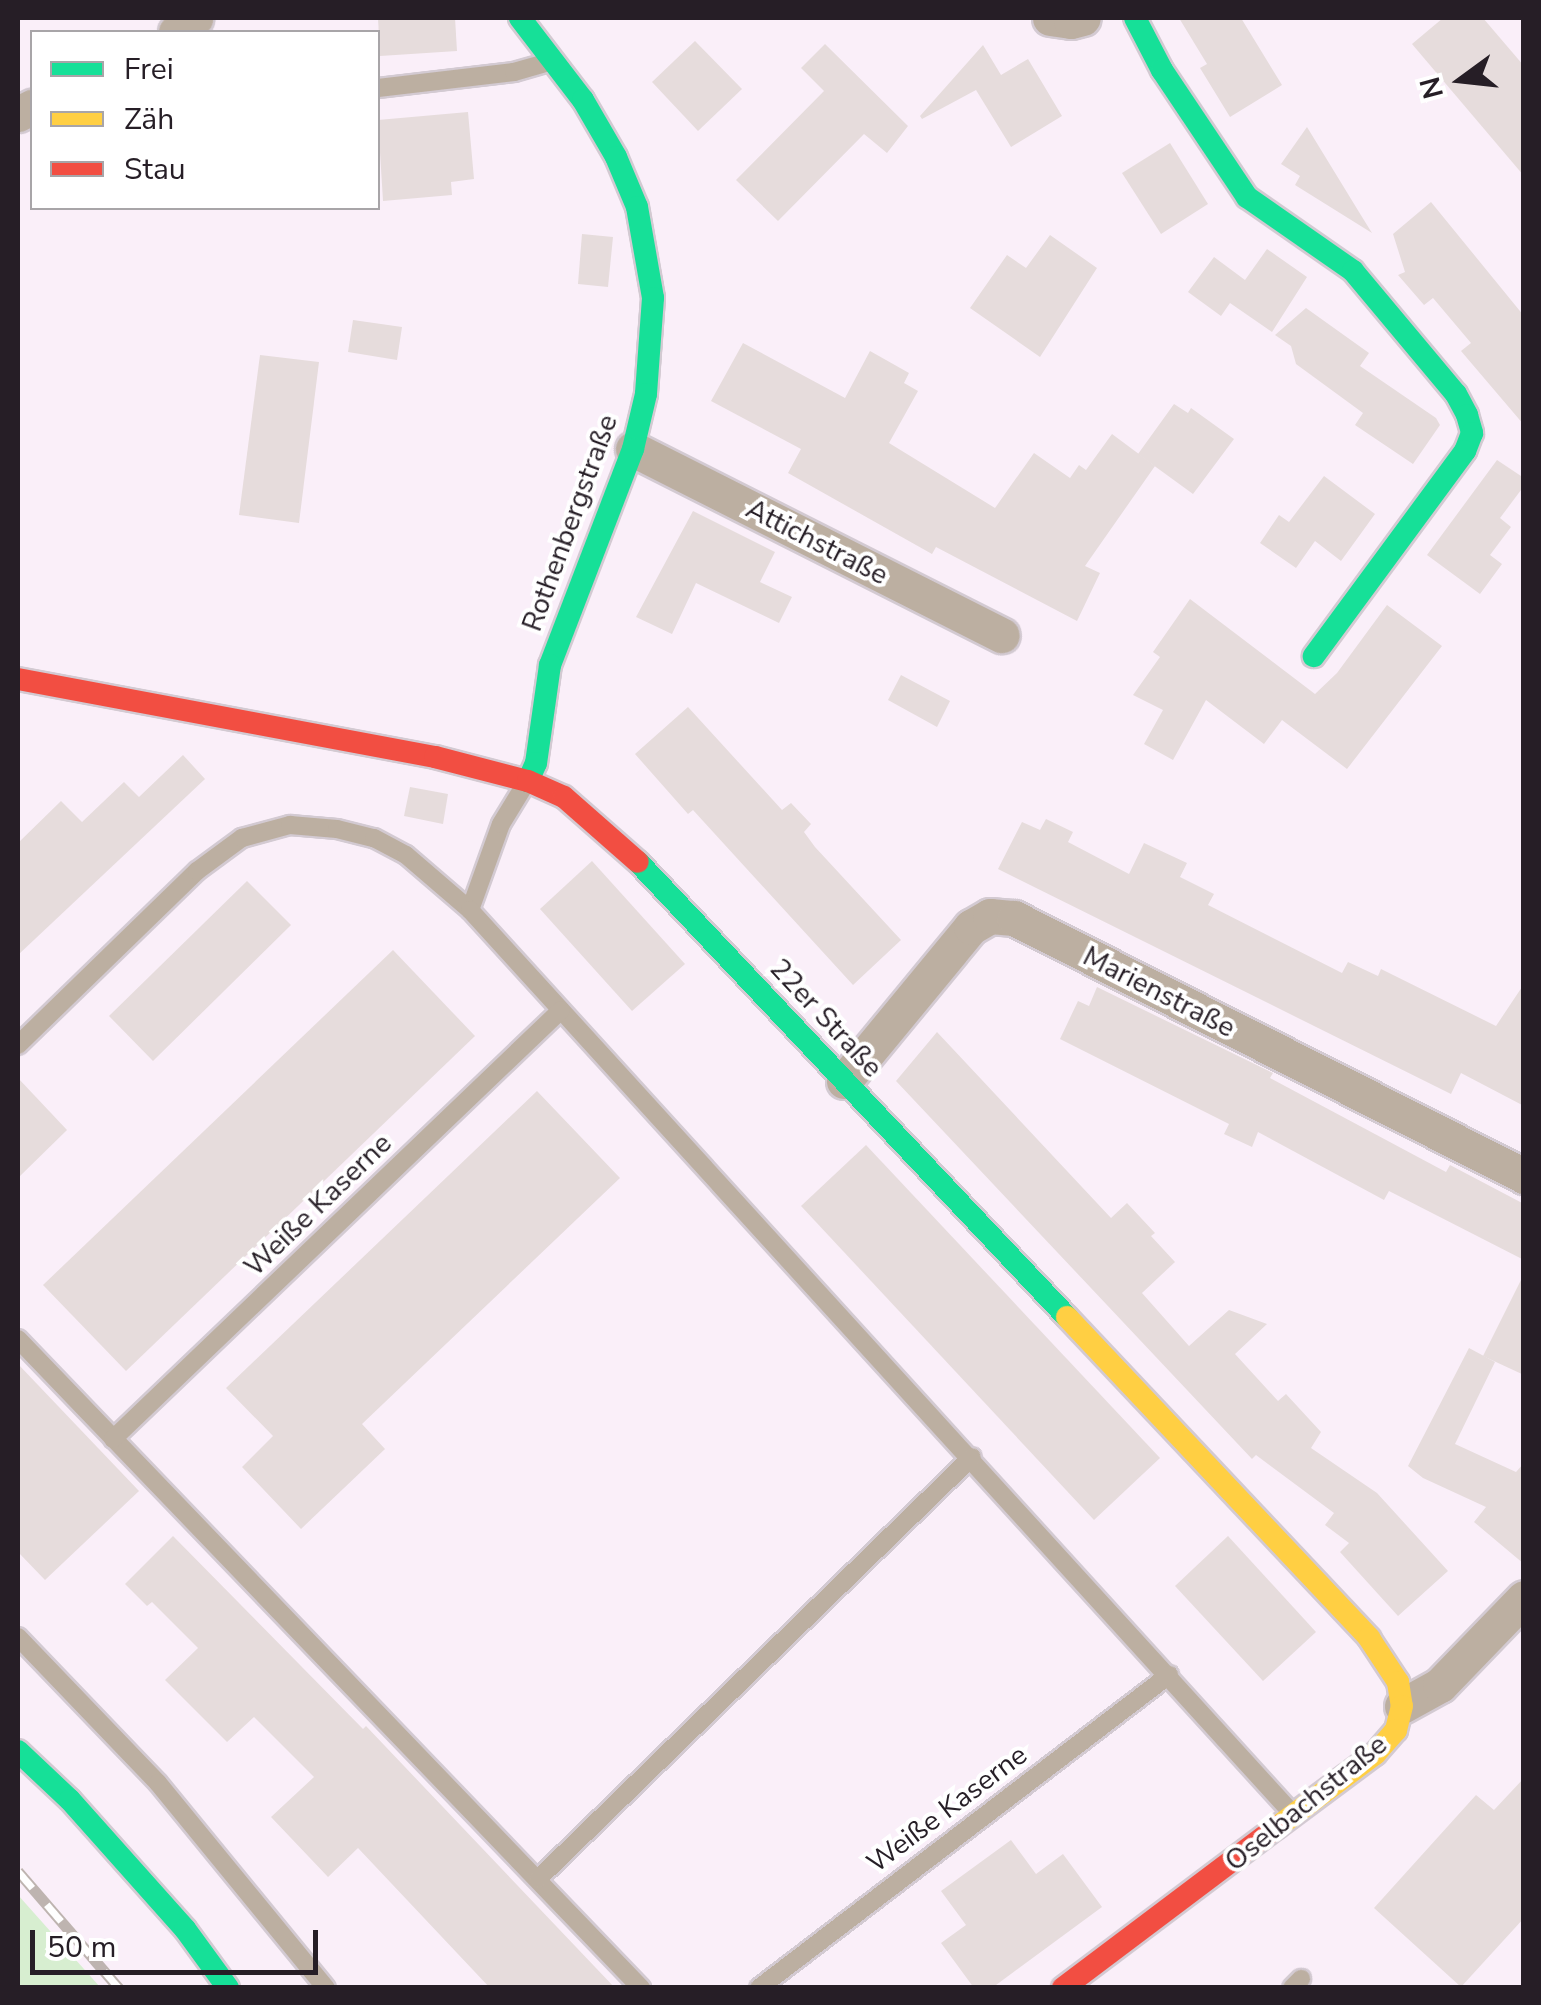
<!DOCTYPE html>
<meta charset="utf-8">
<style>
body{margin:0}
#map{position:relative;width:1541px;height:2005px;overflow:hidden;background:#faeff9;font-family:"Nunito Sans",sans-serif}
div>[style]{position:absolute}
.green>*{inset:0;background:#d7eed0}
.building>*{inset:0;background:#e6dcdc}
.roads{filter:drop-shadow(2px 0 #d3cad2) drop-shadow(-2px 0 #d3cad2) drop-shadow(0 2px #d3cad2) drop-shadow(0 -2px #d3cad2)}
.lane>*{height:18px;margin:-9px;padding:0 9px;transform-origin:9px;border-radius:9px;background:#bcafa1}
.street>*{height:35px;margin:-17.5px;padding:0 17.5px;transform-origin:17.5px;border-radius:17.5px;background:#bcafa1}
.fast>*{height:22px;margin:-11px;padding:0 11px;transform-origin:11px;border-radius:11px;background:#16e098}
.slow>*{height:22px;margin:-11px;padding:0 11px;transform-origin:11px;border-radius:11px;background:#ffcf43}
.jam>*{height:22px;margin:-11px;padding:0 11px;transform-origin:11px;border-radius:11px;background:#f24e42}
.rail>*{height:11px;margin-top:-5.5px;transform-origin:0;background:repeating-linear-gradient(90deg,#fff 0 22px,#beb4b0 0 44px);box-sizing:border-box;border-block:2px solid #beb4b0}
span{translate:-50% -50%;white-space:nowrap;text-align:center;line-height:1.15;-webkit-text-stroke:8px #fff;paint-order:stroke}
.street-label{font-size:28px;color:#261e26}
.frame{position:absolute;inset:0;border:20px solid #261e26;pointer-events:none}
.legend{position:absolute;left:30px;top:30px;width:350px;height:180px;box-sizing:border-box;background:#fff;border:2px solid #a8a5a8;margin:0;padding:12px 18px;list-style:none;font-size:30px;color:#261e26}
.legend li{display:flex;align-items:center;gap:20px;height:50px}
.legend b{width:50px;border:2px solid #a8a5a8}
.north{position:absolute;left:1411px;top:30px;width:100px;height:100px;-webkit-text-stroke:8px #fff;paint-order:stroke;rotate:255deg;font-size:28px;font-weight:700;line-height:40px;text-align:center;color:#261e26}
.north::after{content:'';display:block;margin:auto;width:35px;height:45px;background:#261e26;clip-path:polygon(50% 0,100% 100%,50% 72%,0 100%)}
.scale{position:absolute;left:30px;top:1930px;width:288px;height:45px;box-sizing:border-box;border:5px solid #261e26;border-top:0;padding-left:12px;font-size:30px;line-height:35px;white-space:nowrap;color:#261e26;-webkit-text-stroke:8px #fff;paint-order:stroke}
</style>
<div id="map">
<div class="green">
<i style="clip-path:polygon(18px 1895px,100px 1987px,18px 1987px)"></i>
</div>
<div class="building">
<i style="clip-path:polygon(378px 18px,455px 18px,457px 51px,380px 56px)"></i>
<i style="clip-path:polygon(1179px 18px,1241px 18px,1282px 85px,1230px 117px,1200px 68px,1207px 64px)"></i>
<i style="clip-path:polygon(1443px 18px,1483px 18px,1524px 66px,1524px 176px,1412px 44px)"></i>
<i style="clip-path:polygon(695px 41px,742px 89px,698px 131px,652px 82px)"></i>
<i style="clip-path:polygon(825px 44px,908px 126px,887px 153px,864px 134px,778px 221px,736px 180px,824px 91px,801px 68px)"></i>
<i style="clip-path:polygon(983px 45px,1001px 75px,1028px 59px,1062px 116px,1011px 147px,976px 90px,922px 119px,920px 116px)"></i>
<i style="clip-path:polygon(468px 112px,474px 179px,451px 182px,452px 195px,383px 201px,378px 120px)"></i>
<i style="clip-path:polygon(1307px 127px,1359px 212px,1372px 233px,1295px 185px,1300px 176px,1281px 164px)"></i>
<i style="clip-path:polygon(1170px 143px,1208px 204px,1161px 234px,1122px 173px)"></i>
<i style="clip-path:polygon(1431px 202px,1524px 316px,1524px 425px,1461px 351px,1471px 343px,1433px 298px,1424px 305px,1398px 275px,1405px 272px,1393px 234px)"></i>
<i style="clip-path:polygon(582px 234px,613px 237px,608px 287px,578px 284px)"></i>
<i style="clip-path:polygon(1050px 235px,1097px 268px,1040px 357px,970px 308px,1007px 255px,1026px 268px)"></i>
<i style="clip-path:polygon(1267px 249px,1307px 277px,1272px 332px,1230px 303px,1221px 316px,1188px 292px,1214px 257px,1245px 280px)"></i>
<i style="clip-path:polygon(1306px 308px,1369px 353px,1360px 366px,1436px 418px,1440px 425px,1413px 464px,1355px 425px,1363px 413px,1296px 364px,1291px 346px,1275px 335px)"></i>
<i style="clip-path:polygon(353px 320px,402px 327px,397px 360px,348px 352px)"></i>
<i style="clip-path:polygon(743px 343px,845px 398px,870px 351px,909px 373px,904px 383px,918px 391px,889px 443px,995px 508px,1034px 453px,1070px 478px,1079px 465px,1086px 470px,1112px 434px,1155px 466px,1085px 566px,1100px 573px,1077px 621px,936px 547px,932px 554px,788px 473px,801px 449px,711px 401px)"></i>
<i style="clip-path:polygon(260px 355px,319px 362px,299px 523px,239px 515px)"></i>
<i style="clip-path:polygon(1174px 404px,1188px 413px,1191px 408px,1234px 439px,1193px 494px,1138px 454px)"></i>
<i style="clip-path:polygon(1497px 460px,1524px 478px,1524px 486px,1500px 518px,1511px 527px,1490px 555px,1502px 564px,1480px 594px,1427px 555px)"></i>
<i style="clip-path:polygon(1324px 476px,1375px 514px,1341px 561px,1315px 541px,1296px 568px,1260px 543px,1279px 515px,1289px 522px)"></i>
<i style="clip-path:polygon(693px 511px,775px 552px,760px 582px,792px 597px,779px 623px,696px 583px,672px 634px,636px 617px)"></i>
<i style="clip-path:polygon(1190px 599px,1315px 694px,1337px 673px,1387px 605px,1442px 646px,1347px 769px,1282px 720px,1264px 744px,1206px 700px,1173px 760px,1144px 744px,1163px 710px,1133px 695px,1160px 657px,1153px 652px)"></i>
<i style="clip-path:polygon(901px 675px,950px 701px,937px 727px,888px 700px)"></i>
<i style="clip-path:polygon(688px 707px,782px 810px,791px 803px,811px 824px,804px 832px,815px 847px,901px 940px,853px 985px,693px 810px,688px 814px,635px 754px)"></i>
<i style="clip-path:polygon(183px 755px,205px 779px,18px 955px,18px 843px,61px 801px,82px 822px,124px 782px,139px 797px)"></i>
<i style="clip-path:polygon(410px 787px,448px 794px,443px 824px,404px 816px)"></i>
<i style="clip-path:polygon(1046px 819px,1073px 832px,1068px 842px,1129px 874px,1144px 843px,1187px 863px,1180px 877px,1214px 894px,1208px 905px,1342px 973px,1348px 962px,1378px 976px,1381px 969px,1496px 1026px,1524px 984px,1524px 1106px,1461px 1073px,1451px 1094px,998px 869px,1022px 822px,1040px 830px)"></i>
<i style="clip-path:polygon(592px 861px,685px 964px,632px 1011px,540px 909px)"></i>
<i style="clip-path:polygon(247px 881px,291px 925px,153px 1061px,109px 1016px)"></i>
<i style="clip-path:polygon(393px 950px,475px 1036px,126px 1371px,43px 1285px)"></i>
<i style="clip-path:polygon(1097px 987px,1273px 1073px,1270px 1078px,1446px 1172px,1450px 1165px,1524px 1204px,1524px 1260px,1389px 1191px,1384px 1200px,1258px 1132px,1252px 1147px,1224px 1134px,1229px 1124px,1060px 1039px,1078px 1001px,1089px 1006px)"></i>
<i style="clip-path:polygon(937px 1032px,1111px 1218px,1127px 1203px,1155px 1233px,1151px 1236px,1175px 1262px,1142px 1293px,1189px 1346px,1229px 1310px,1267px 1324px,1235px 1354px,1278px 1401px,1286px 1394px,1321px 1432px,1311px 1448px,1377px 1493px,1448px 1571px,1398px 1616px,1340px 1552px,1349px 1543px,1325px 1525px,1334px 1513px,1256px 1455px,1252px 1459px,896px 1081px)"></i>
<i style="clip-path:polygon(18px 1078px,67px 1130px,18px 1178px)"></i>
<i style="clip-path:polygon(537px 1091px,620px 1178px,362px 1424px,385px 1449px,301px 1529px,242px 1467px,273px 1436px,226px 1388px)"></i>
<i style="clip-path:polygon(866px 1145px,1160px 1458px,1094px 1520px,801px 1206px)"></i>
<i style="clip-path:polygon(1524px 1274px,1524px 1375px,1483px 1356px)"></i>
<i style="clip-path:polygon(1469px 1348px,1495px 1362px,1455px 1444px,1516px 1472px,1524px 1463px,1524px 1564px,1474px 1522px,1486px 1507px,1423px 1478px,1408px 1466px)"></i>
<i style="clip-path:polygon(18px 1364px,139px 1491px,45px 1580px,18px 1552px)"></i>
<i style="clip-path:polygon(173px 1536px,363px 1729px,366px 1726px,615px 1988px,490px 1988px,358px 1848px,328px 1877px,271px 1817px,314px 1777px,254px 1717px,227px 1742px,165px 1680px,198px 1648px,152px 1602px,147px 1606px,125px 1584px)"></i>
<i style="clip-path:polygon(1228px 1536px,1316px 1632px,1263px 1681px,1175px 1586px)"></i>
<i style="clip-path:polygon(1524px 1778px,1524px 1918px,1461px 1987px,1374px 1908px,1476px 1795px,1494px 1810px)"></i>
<i style="clip-path:polygon(1011px 1840px,1036px 1874px,1063px 1854px,1102px 1907px,992px 1988px,974px 1988px,941px 1943px,966px 1925px,941px 1891px)"></i>
</div>
<div class="roads">
<div class="lane">
<i style="left:378px;top:88px;width:137px;rotate:-6.7deg"></i>
<i style="left:514px;top:72px;width:36px;rotate:-16deg"></i>
<i style="left:470px;top:910px;width:91px;rotate:-70.2deg"></i>
<i style="left:501px;top:824px;width:48px;rotate:-58.6deg"></i>
<i style="left:18px;top:1045px;width:250px;rotate:-44.2deg"></i>
<i style="left:197px;top:871px;width:56px;rotate:-36.3deg"></i>
<i style="left:242px;top:838px;width:50px;rotate:-15.2deg"></i>
<i style="left:290px;top:825px;width:47px;rotate:4.9deg"></i>
<i style="left:337px;top:829px;width:38px;rotate:14deg"></i>
<i style="left:374px;top:838px;width:36px;rotate:28deg"></i>
<i style="left:406px;top:855px;width:84px;rotate:40.7deg"></i>
<i style="left:470px;top:910px;width:1220px;rotate:47.69deg"></i>
<i style="left:18px;top:1339px;width:900px;rotate:46.17deg"></i>
<i style="left:113px;top:1439px;width:620px;rotate:-43.76deg"></i>
<i style="left:18px;top:1637px;width:202px;rotate:46.2deg"></i>
<i style="left:158px;top:1783px;width:265px;rotate:50.7deg"></i>
<i style="left:538px;top:1879px;width:605px;rotate:-44.2deg"></i>
<i style="left:759px;top:1988px;width:516px;rotate:-37.36deg"></i>
<i style="left:1292px;top:1988px;width:13px;rotate:-45deg"></i>
</div>
<div class="street">
<i style="left:1050px;top:18px;width:21px;rotate:8deg"></i>
<i style="left:1071px;top:21px;width:12px;rotate:-14deg"></i>
<i style="left:176px;top:32px;width:24px;rotate:-36deg"></i>
<i style="left:18px;top:114px;width:16px;rotate:-27deg"></i>
<i style="left:633px;top:449px;width:413px;rotate:26.8deg"></i>
<i style="left:844px;top:1081px;width:200px;rotate:-50.5deg"></i>
<i style="left:971px;top:927px;width:22px;rotate:-30deg"></i>
<i style="left:990px;top:916px;width:24px;rotate:5deg"></i>
<i style="left:1014px;top:918px;width:572px;rotate:26.83deg"></i>
<i style="left:1402px;top:1706px;width:43px;rotate:-28.9deg"></i>
<i style="left:1440px;top:1685px;width:121px;rotate:-46deg"></i>
</div>
<div class="fast">
<i style="left:520px;top:18px;width:103px;rotate:52.5deg"></i>
<i style="left:583px;top:100px;width:66px;rotate:59.9deg"></i>
<i style="left:616px;top:157px;width:54px;rotate:67.2deg"></i>
<i style="left:637px;top:207px;width:92px;rotate:80deg"></i>
<i style="left:653px;top:298px;width:96px;rotate:94.2deg"></i>
<i style="left:646px;top:394px;width:57px;rotate:103.3deg"></i>
<i style="left:633px;top:449px;width:231px;rotate:111deg"></i>
<i style="left:550px;top:665px;width:99px;rotate:98.1deg"></i>
<i style="left:536px;top:763px;width:20px;rotate:114deg"></i>
<i style="left:1135px;top:18px;width:59px;rotate:62.6deg"></i>
<i style="left:1162px;top:70px;width:153px;rotate:56.2deg"></i>
<i style="left:1247px;top:197px;width:129px;rotate:34.9deg"></i>
<i style="left:1353px;top:271px;width:160px;rotate:50.1deg"></i>
<i style="left:1456px;top:394px;width:24px;rotate:62deg"></i>
<i style="left:1467px;top:415px;width:19px;rotate:74deg"></i>
<i style="left:1472px;top:433px;width:19px;rotate:111deg"></i>
<i style="left:1465px;top:451px;width:255px;rotate:126.4deg"></i>
<i style="left:638px;top:862px;width:625px;rotate:46.68deg"></i>
<i style="left:18px;top:1751px;width:71px;rotate:43.3deg"></i>
<i style="left:70px;top:1800px;width:173px;rotate:48.3deg"></i>
<i style="left:185px;top:1929px;width:73px;rotate:53.9deg"></i>
</div>
<div class="slow">
<i style="left:1067px;top:1317px;width:441px;rotate:46.7deg"></i>
<i style="left:1369px;top:1638px;width:53px;rotate:56.6deg"></i>
<i style="left:1398px;top:1682px;width:24px;rotate:81deg"></i>
<i style="left:1402px;top:1706px;width:25px;rotate:104deg"></i>
<i style="left:1396px;top:1730px;width:32px;rotate:131deg"></i>
<i style="left:1375px;top:1754px;width:122px;rotate:143.3deg"></i>
</div>
<div class="jam">
<i style="left:18px;top:679px;width:424px;rotate:10.6deg"></i>
<i style="left:435px;top:757px;width:96px;rotate:14.5deg"></i>
<i style="left:528px;top:781px;width:39px;rotate:24deg"></i>
<i style="left:564px;top:797px;width:98px;rotate:41.3deg"></i>
<i style="left:1063px;top:1988px;width:268px;rotate:-37deg"></i>
</div>
</div>
<div class="rail">
<i style="left:18px;top:1871px;width:155px;rotate:49.2deg"></i>
</div>
<div class="street-label">
<span style="left:570px;top:523px;rotate:-70deg">Rothenbergstraße</span>
<span style="left:817px;top:542px;rotate:27deg">Attichstraße</span>
<span style="left:1159px;top:992px;rotate:27deg">Marienstraße</span>
<span style="left:826px;top:1018px;rotate:47deg">22er Straße</span>
<span style="left:318px;top:1205px;rotate:-44deg">Weiße Kaserne</span>
<span style="left:1306px;top:1803px;rotate:-39deg">Oselbachstraße</span>
<span style="left:947px;top:1809px;rotate:-37deg">Weiße Kaserne</span>
</div>
<div class="frame"></div>
<ul class="legend">
<li><b style="height:12px;background:#16e098"></b>Frei</li>
<li><b style="height:12px;background:#ffcf43"></b>Zäh</li>
<li><b style="height:12px;background:#f24e42"></b>Stau</li>
</ul>
<div class="north">N</div>
<div class="scale">50 m</div>
</div>
